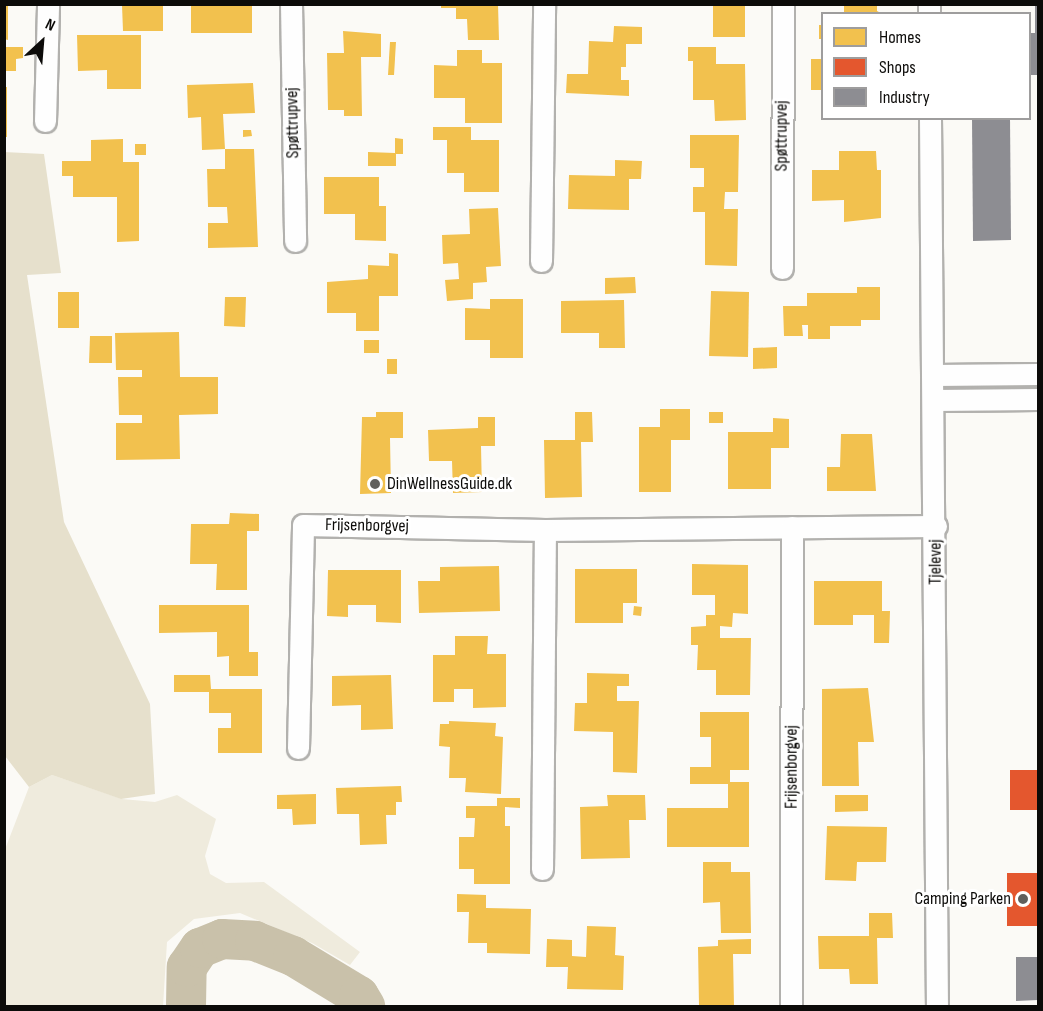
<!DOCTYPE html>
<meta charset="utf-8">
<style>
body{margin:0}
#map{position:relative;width:1043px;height:1011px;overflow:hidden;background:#fbfaf6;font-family:"Sofia Sans Condensed",sans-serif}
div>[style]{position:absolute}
.green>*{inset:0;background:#efebdd}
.forest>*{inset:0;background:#e6e0cc}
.homes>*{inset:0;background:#f2c14e}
.shops>*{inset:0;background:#e4572e}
.industry>*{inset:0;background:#8d8d92}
.river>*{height:40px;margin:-20px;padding:0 20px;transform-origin:20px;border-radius:20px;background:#c9c1aa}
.roads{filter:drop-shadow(2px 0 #b2b1ae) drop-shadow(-2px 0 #b2b1ae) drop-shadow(0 2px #b2b1ae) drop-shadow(0 -2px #b2b1ae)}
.street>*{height:21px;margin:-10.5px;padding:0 10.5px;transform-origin:10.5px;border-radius:10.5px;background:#fefefe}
.dots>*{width:16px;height:16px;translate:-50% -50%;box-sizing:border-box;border:3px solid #fff;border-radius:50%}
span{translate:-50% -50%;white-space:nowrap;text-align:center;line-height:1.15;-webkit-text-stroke:6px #fff;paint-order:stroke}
.street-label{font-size:18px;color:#0c0b09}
.poi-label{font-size:18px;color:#0c0b09}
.left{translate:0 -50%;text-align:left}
.right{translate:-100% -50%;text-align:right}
.frame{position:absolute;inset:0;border:6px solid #0c0b09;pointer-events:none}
.legend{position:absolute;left:821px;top:12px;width:210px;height:108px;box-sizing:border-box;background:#fff;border:2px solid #9e9d9d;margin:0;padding:8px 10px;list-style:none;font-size:18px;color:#0c0b09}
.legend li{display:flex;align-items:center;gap:12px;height:30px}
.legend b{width:30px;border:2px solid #9e9d9d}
.north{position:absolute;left:12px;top:12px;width:60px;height:60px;-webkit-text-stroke:4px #fff;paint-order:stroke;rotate:26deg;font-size:16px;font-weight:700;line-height:24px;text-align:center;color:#0c0b09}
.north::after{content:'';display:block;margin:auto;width:21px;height:27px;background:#0c0b09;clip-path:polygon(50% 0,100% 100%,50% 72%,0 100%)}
</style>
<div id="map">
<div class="green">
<i style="clip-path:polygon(52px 775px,122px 799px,155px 802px,177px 795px,216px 819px,205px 856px,210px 874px,226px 883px,264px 882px,360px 952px,350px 965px,312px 943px,240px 913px,194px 919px,167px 942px,163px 1006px,5px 1006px,4px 852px,29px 787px)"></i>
</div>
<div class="forest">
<i style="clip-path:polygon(4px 152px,44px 154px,61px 273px,27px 275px,64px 522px,150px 704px,155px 794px,121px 799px,52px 775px,29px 787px,5px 756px)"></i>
</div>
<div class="homes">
<i style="clip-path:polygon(4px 4px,8px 4px,8px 40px,4px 39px)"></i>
<i style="clip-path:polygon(191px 4px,252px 4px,252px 33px,191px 33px)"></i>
<i style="clip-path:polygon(441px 4px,498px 4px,499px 40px,468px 40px,467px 19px,456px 19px,456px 8px,441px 8px)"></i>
<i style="clip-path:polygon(713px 4px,745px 4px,745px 37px,713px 37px)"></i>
<i style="clip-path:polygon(844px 4px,877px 4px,877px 11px,883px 14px,844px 14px)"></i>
<i style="clip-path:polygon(122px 5px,163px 5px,163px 31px,123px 31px)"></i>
<i style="clip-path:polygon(819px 25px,822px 25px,822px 39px,819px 39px)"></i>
<i style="clip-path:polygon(614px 26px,642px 27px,642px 44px,626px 44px,626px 67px,621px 67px,621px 80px,629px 80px,629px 96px,566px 93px,567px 74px,588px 74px,589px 41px,613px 42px)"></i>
<i style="clip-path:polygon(343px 31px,381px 34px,381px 57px,361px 57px,362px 116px,344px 116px,344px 110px,328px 110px,327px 53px,344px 53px)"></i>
<i style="clip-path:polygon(77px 35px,141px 35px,141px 89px,107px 89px,107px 70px,78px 71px)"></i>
<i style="clip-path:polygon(390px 42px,396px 42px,394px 75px,388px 75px)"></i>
<i style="clip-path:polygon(4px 47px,23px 47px,23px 58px,16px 59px,16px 71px,4px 71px)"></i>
<i style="clip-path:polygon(688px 47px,716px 47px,716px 64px,745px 64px,746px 120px,715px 121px,714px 100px,693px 100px,693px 61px,688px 61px)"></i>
<i style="clip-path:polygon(457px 50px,482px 50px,482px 63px,502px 63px,502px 123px,465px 123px,465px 98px,434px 98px,434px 65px,457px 66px)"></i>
<i style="clip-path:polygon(811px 59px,822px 59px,822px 90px,811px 90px)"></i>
<i style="clip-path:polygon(253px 83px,255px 113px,223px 114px,225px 149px,202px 150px,201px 117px,188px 118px,187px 85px)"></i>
<i style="clip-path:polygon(4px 87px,7px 87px,7px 137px,4px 137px)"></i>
<i style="clip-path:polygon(433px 127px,471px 127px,471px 140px,499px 140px,499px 192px,464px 192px,464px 173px,447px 173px,447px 140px,433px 140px)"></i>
<i style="clip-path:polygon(243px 130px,251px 130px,252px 136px,243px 137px)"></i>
<i style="clip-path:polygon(690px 135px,739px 135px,738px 192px,725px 192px,724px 209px,738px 209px,737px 266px,705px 265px,705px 212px,693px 212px,693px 187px,704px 187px,704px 168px,690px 168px)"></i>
<i style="clip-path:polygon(395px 138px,403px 139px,403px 154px,396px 154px,396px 166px,368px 166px,368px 152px,395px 153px)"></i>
<i style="clip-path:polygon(123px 139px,123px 162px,139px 162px,139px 241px,117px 242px,117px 197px,73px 197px,73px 176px,62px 176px,62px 161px,91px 161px,91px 140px)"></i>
<i style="clip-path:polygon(135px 144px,146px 144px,146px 155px,135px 155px)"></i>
<i style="clip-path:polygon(225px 149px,254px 149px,258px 247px,208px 248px,208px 223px,228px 223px,227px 207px,208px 207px,207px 169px,225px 169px)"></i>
<i style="clip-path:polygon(839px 151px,876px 151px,877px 170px,881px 170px,881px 218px,844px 222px,844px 200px,812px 201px,812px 170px,839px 170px)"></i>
<i style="clip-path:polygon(615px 160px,642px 161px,641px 179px,629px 179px,629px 210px,568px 209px,569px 175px,615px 176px)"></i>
<i style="clip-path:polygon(324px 177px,379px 177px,379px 206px,386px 206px,386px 241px,355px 240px,355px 214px,324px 214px)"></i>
<i style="clip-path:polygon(498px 208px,501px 266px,486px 267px,487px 282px,473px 283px,473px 299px,447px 301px,445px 280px,459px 279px,458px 263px,443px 264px,442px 235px,470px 234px,469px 209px)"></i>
<i style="clip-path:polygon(389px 253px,398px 254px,398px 296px,379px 296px,379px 331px,356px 331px,356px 313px,327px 313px,327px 282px,368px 279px,368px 265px,389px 266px)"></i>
<i style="clip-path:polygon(635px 277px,636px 293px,605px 294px,605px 278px)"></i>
<i style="clip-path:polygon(857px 287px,880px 287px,880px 320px,861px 320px,861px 326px,830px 326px,830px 339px,808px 339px,808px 325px,802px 325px,803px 336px,784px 336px,783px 306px,807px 306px,807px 293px,857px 293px)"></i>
<i style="clip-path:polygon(711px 291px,749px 292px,748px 357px,709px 356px)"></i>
<i style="clip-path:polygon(58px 292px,79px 292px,79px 328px,58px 328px)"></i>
<i style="clip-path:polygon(225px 297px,246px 297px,245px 327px,224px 326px)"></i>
<i style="clip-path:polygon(490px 299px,523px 299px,523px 358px,490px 358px,490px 340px,465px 340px,465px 308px,490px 309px)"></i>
<i style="clip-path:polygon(624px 300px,625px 348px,599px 348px,599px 333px,561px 333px,561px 301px)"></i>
<i style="clip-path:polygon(179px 332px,180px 377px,218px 377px,218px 414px,179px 415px,180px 459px,116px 460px,116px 423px,142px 423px,142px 415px,119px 415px,118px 377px,142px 377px,142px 370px,116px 370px,115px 333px)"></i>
<i style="clip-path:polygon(90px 336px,112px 336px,112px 363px,89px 363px)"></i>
<i style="clip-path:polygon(364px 340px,379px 340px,379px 353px,364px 353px)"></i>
<i style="clip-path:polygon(777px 347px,777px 368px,753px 369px,753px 348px)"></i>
<i style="clip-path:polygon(387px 359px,397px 359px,397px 374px,387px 374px)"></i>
<i style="clip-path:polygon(660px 409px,690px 409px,690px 440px,671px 440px,671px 492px,639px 492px,639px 427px,660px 427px)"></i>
<i style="clip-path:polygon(376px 412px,403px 412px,403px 438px,390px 438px,391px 493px,360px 494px,362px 417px,376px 417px)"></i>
<i style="clip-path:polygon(575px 412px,592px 412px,593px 442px,581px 442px,582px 497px,545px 498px,544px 440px,575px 440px)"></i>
<i style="clip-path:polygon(709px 412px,723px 412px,723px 423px,709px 423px)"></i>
<i style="clip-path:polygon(478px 417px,495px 417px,495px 446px,481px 446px,482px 492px,453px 493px,452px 461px,429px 461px,428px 430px,478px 428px)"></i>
<i style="clip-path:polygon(773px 418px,789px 419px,789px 448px,771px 448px,771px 489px,728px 489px,728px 432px,773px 432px)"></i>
<i style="clip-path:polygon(841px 434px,872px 434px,876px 491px,827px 491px,827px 467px,840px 467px)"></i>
<i style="clip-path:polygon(230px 513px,259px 514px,259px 531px,247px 531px,247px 590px,216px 590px,217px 564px,190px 564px,191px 524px,229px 524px)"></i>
<i style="clip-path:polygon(692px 564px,748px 565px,748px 614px,733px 613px,732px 627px,720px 626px,720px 638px,751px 638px,750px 695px,716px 695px,716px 670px,697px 670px,698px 645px,691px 645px,691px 627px,706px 626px,706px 615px,715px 615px,715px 595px,692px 595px)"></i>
<i style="clip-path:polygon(499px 566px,500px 611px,419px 613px,418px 581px,440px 581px,440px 567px)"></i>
<i style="clip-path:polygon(575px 569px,637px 569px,637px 603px,623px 603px,623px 623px,575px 623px)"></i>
<i style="clip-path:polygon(328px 570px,401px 570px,401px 623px,376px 622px,376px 605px,348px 605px,348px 617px,327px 616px)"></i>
<i style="clip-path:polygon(814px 581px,882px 581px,882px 611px,890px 611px,889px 643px,874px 643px,874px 615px,853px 615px,853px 625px,814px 625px)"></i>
<i style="clip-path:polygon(159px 605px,249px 605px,249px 652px,258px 652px,258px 676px,229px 676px,229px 656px,217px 657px,217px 632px,159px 633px)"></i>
<i style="clip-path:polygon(634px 606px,642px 607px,641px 616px,633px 615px)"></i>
<i style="clip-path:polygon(455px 636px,488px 636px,487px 654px,506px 654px,506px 707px,473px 708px,473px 689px,454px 689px,454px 702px,433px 702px,433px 655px,455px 655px)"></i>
<i style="clip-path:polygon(587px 673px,629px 674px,629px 686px,617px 686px,617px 701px,639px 701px,637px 773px,613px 772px,613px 732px,574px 731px,575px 703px,587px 703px)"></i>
<i style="clip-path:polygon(174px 675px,210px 675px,211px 689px,262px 689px,262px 753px,218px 753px,218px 728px,231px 728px,231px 713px,209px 713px,209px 692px,174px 692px)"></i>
<i style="clip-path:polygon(391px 675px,393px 729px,361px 730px,361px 705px,332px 706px,332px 676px)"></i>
<i style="clip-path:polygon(868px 688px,874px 742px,858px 742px,859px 786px,822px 786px,822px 689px)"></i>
<i style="clip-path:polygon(700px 712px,749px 712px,749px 770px,730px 770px,730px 782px,749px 782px,749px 847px,667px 847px,667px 808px,728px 808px,728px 784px,690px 784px,690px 767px,711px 767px,711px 737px,700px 737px)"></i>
<i style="clip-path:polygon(449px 721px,496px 723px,495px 736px,503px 737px,501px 794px,465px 792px,466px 778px,449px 778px,450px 747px,439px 746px,440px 724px,449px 724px)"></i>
<i style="clip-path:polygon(401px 786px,402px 802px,396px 802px,396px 815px,386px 815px,387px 844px,360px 845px,359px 814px,337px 814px,336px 788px)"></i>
<i style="clip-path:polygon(316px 794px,316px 824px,293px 825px,292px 809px,277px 809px,277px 795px)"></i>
<i style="clip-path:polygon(607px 795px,645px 795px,646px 820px,629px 820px,630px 858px,581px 859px,580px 807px,608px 806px)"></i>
<i style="clip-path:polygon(835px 795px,868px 795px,868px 811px,835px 812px)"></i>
<i style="clip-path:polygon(497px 798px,520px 798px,520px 808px,505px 807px,505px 826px,510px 826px,510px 884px,474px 884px,474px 869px,459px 869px,459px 837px,474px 837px,475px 818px,466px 818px,466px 806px,497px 806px)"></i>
<i style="clip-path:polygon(827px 826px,887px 827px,886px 862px,857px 862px,856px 881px,825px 880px)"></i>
<i style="clip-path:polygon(703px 862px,731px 862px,731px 872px,750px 872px,751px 933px,721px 933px,720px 902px,703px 903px)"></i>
<i style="clip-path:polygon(457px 894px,486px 895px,486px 908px,531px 909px,530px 954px,487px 953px,487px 943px,468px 943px,469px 912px,457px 912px)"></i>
<i style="clip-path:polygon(869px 913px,892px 913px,893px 938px,877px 938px,878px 984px,850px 984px,849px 969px,819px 969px,818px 936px,869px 936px)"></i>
<i style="clip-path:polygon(587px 926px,616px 927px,615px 955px,624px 956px,623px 990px,567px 989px,568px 967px,546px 967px,547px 939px,572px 940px,572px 956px,586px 957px)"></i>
<i style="clip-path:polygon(751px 939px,751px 954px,733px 954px,734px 1006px,699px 1006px,698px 947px,718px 946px,718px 940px)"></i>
</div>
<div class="shops">
<i style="clip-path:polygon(1010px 770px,1038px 770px,1038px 810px,1010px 810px)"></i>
<i style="clip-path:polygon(1007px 873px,1038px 873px,1038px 926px,1007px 926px)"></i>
</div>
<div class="industry">
<i style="clip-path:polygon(1035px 4px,1038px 4px,1038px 75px,1030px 75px,1030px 33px,1035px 33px)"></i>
<i style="clip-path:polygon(972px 118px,1010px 118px,1011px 240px,973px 241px)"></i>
<i style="clip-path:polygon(1016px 957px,1038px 957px,1038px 1000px,1016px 1001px)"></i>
</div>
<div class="river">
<i style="left:186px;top:1006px;width:39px;rotate:-89deg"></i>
<i style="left:187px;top:967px;width:23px;rotate:-56deg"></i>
<i style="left:200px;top:948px;width:24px;rotate:-22deg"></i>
<i style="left:222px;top:939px;width:33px;rotate:3deg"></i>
<i style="left:255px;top:941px;width:41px;rotate:21.5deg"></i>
<i style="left:293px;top:956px;width:77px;rotate:31.2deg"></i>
<i style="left:359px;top:996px;width:12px;rotate:59deg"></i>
</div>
<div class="roads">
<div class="street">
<i style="left:291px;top:4px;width:237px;rotate:89deg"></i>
<i style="left:929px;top:4px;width:10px;rotate:90deg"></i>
<i style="left:930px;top:118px;width:888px;rotate:89.55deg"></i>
<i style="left:45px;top:121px;width:117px;rotate:-88.5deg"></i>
<i style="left:541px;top:261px;width:257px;rotate:-89.3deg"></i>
<i style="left:782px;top:268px;width:264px;rotate:-89.8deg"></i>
<i style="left:934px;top:375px;width:104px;rotate:-0.6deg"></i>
<i style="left:935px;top:400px;width:103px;rotate:-0.6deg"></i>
<i style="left:298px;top:748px;width:223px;rotate:-88.7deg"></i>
<i style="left:303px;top:525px;width:242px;rotate:1.2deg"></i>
<i style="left:545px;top:530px;width:391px;rotate:-0.6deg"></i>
<i style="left:542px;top:869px;width:339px;rotate:-89.5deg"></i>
<i style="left:791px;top:1006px;width:479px;rotate:-89.9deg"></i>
</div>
</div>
<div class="dots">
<i style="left:375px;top:484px;background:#605f5c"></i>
<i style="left:1023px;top:899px;background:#605f5c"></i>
</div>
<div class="street-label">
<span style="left:293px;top:123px;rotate:-91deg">Spøttrupvej</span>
<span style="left:782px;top:136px;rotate:-90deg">Spøttrupvej</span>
<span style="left:367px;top:526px;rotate:1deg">Frijsenborgvej</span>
<span style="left:936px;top:562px;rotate:-90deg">Tjelevej</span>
<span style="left:792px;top:767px;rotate:-90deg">Frijsenborgvej</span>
</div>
<div class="poi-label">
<span class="left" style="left:387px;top:484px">DinWellnessGuide.dk</span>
<span class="right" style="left:1011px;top:899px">Camping Parken</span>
</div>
<div class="frame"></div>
<ul class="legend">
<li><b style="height:16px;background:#f2c14e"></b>Homes</li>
<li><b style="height:16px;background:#e4572e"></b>Shops</li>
<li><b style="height:16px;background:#8d8d92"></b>Industry</li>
</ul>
<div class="north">N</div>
</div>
